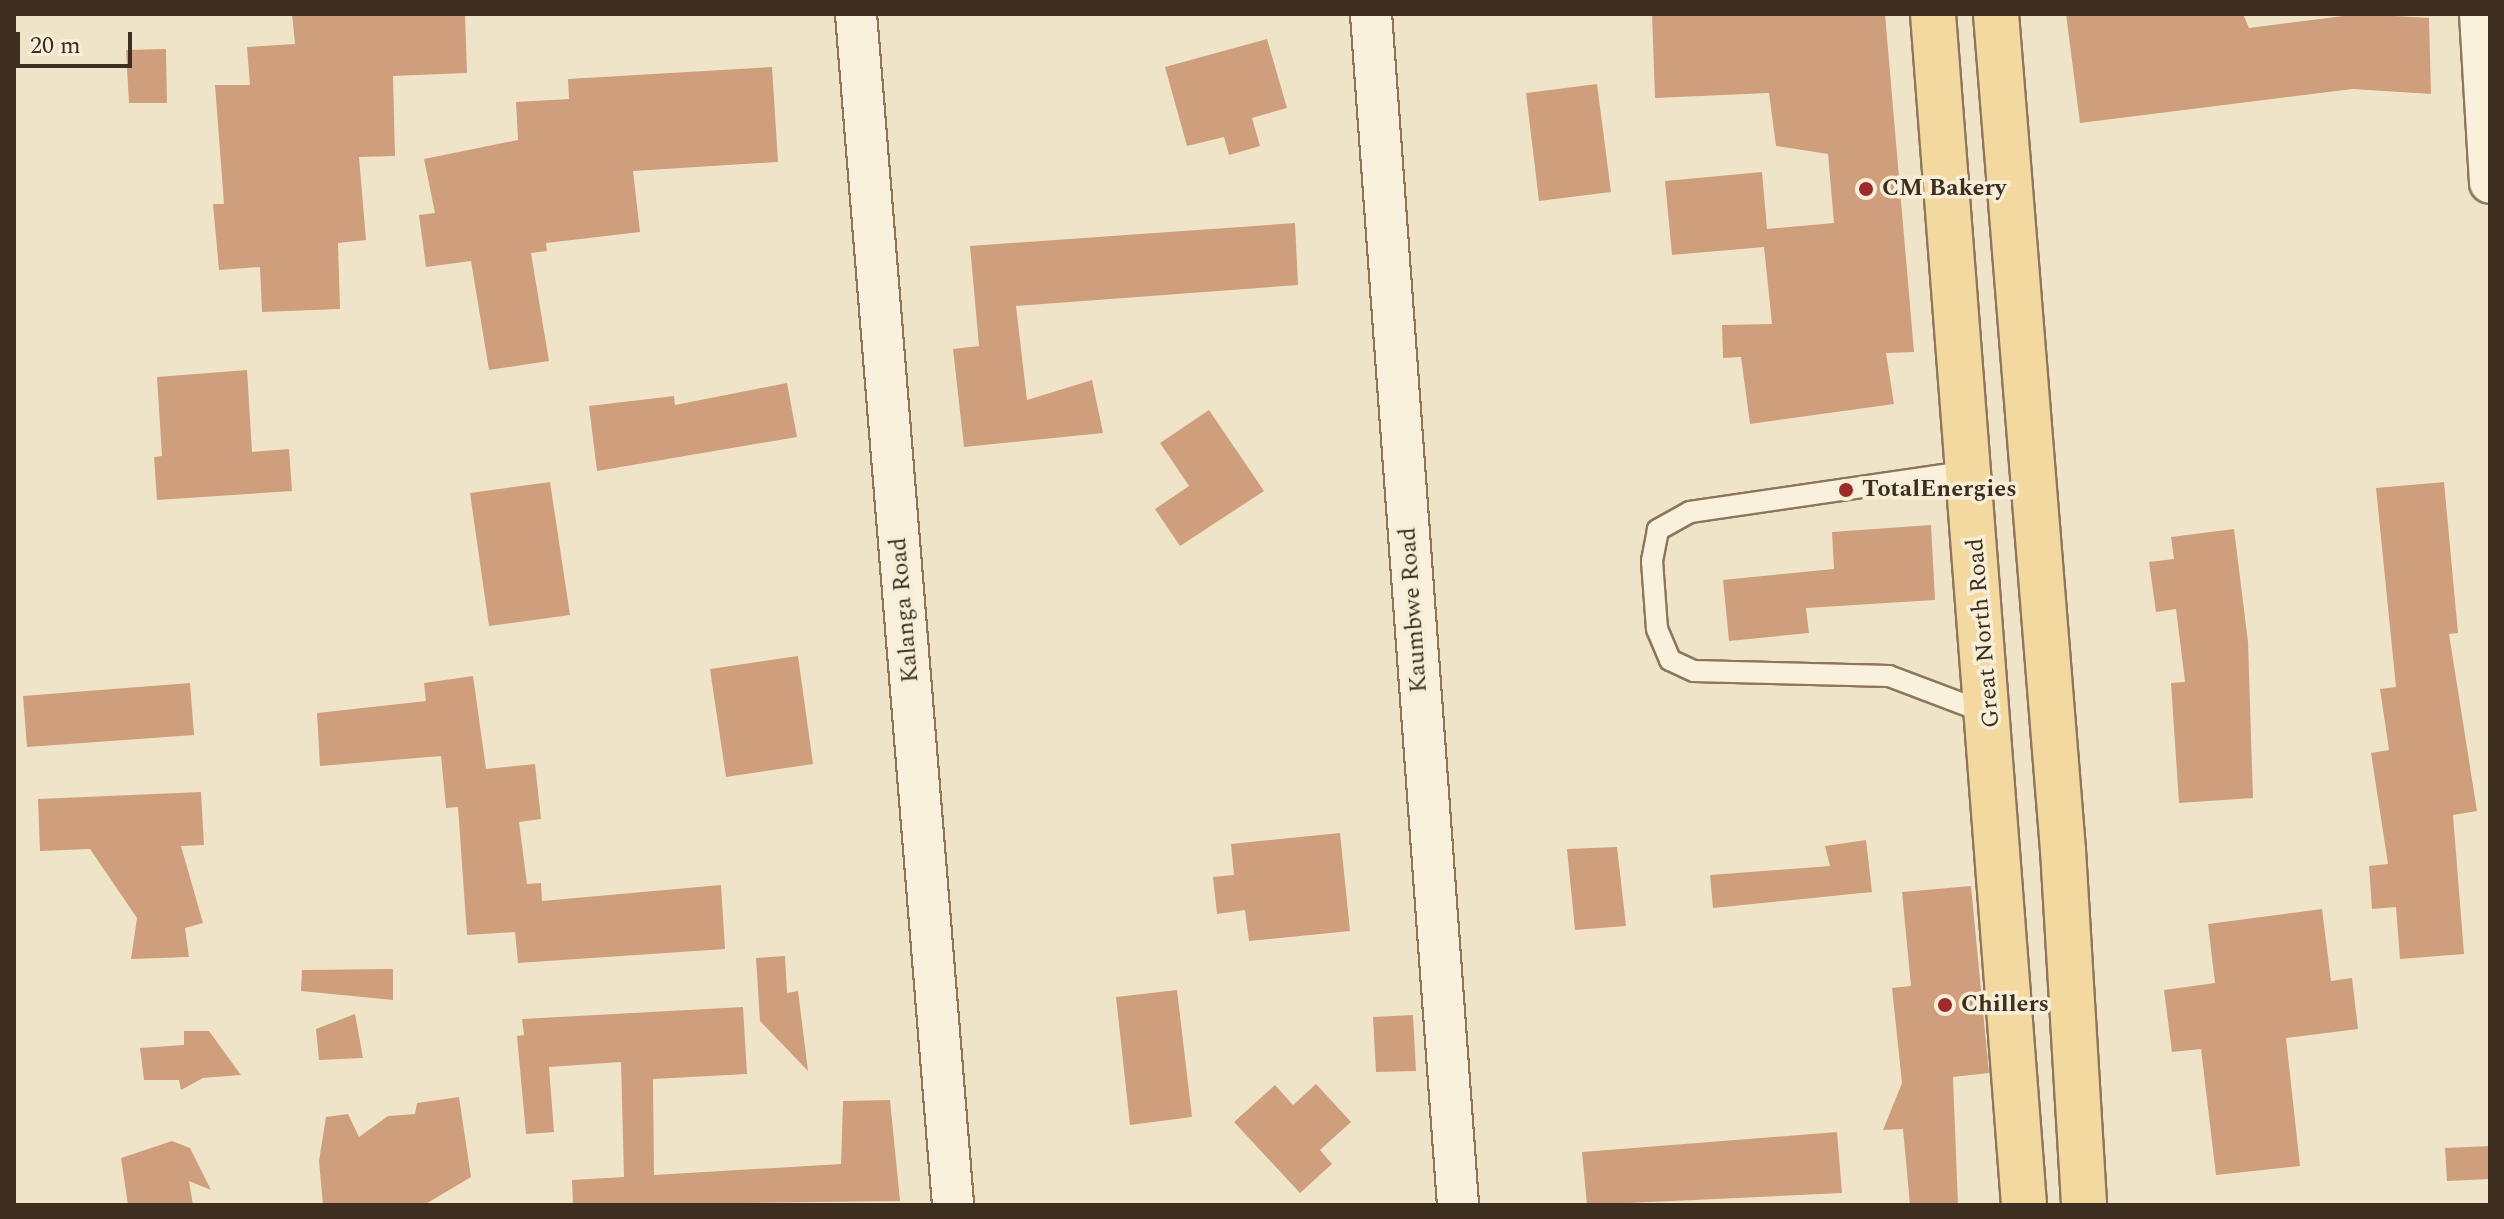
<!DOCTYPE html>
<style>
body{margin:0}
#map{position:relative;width:2504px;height:1219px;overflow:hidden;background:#f0e4c8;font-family:Spectral,serif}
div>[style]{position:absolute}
.building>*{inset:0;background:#cf9f7d}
.roads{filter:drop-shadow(2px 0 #8d765c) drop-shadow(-2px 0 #8d765c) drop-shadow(0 2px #8d765c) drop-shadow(0 -2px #8d765c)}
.service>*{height:20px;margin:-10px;padding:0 10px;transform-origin:10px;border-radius:10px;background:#faf1dc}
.minor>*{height:40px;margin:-20px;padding:0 20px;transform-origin:20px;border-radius:20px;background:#faf1dc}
.primary>*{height:44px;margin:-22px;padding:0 22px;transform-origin:22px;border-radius:22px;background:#f3d9a0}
.dots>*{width:22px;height:22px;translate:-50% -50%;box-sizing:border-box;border:4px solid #f7eed8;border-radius:50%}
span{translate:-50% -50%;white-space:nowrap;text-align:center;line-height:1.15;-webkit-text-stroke:7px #f7eed8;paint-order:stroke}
.poi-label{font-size:24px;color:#3d2e20;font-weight:700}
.left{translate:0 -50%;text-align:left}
.street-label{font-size:24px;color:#3d2e20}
.frame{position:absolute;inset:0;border:16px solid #3d2e20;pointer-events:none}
.scale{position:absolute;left:16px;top:32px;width:116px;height:36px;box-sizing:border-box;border:4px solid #3d2e20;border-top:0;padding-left:10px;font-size:24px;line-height:28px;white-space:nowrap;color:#3d2e20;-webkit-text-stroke:6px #f7eed8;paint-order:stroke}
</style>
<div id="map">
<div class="building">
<i style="clip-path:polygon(292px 14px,465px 14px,467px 73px,393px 76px,395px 156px,359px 157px,366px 240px,338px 243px,340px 309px,262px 312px,260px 267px,219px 270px,213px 204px,224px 204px,215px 85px,250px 85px,247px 47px,295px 44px)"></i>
<i style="clip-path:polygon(1652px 14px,1885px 14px,1914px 352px,1886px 353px,1894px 404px,1750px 424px,1741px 357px,1723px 358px,1722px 325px,1772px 324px,1764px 247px,1672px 255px,1665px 181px,1762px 172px,1767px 229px,1834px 223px,1828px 154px,1776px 146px,1769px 93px,1655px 98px)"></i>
<i style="clip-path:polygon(2066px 14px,2243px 14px,2249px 28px,2359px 14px,2429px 18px,2431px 94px,2353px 89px,2080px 123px)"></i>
<i style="clip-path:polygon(1267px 39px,1287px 108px,1252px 118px,1260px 146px,1229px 155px,1224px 137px,1187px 146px,1165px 67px)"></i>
<i style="clip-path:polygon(166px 49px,167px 103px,129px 103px,126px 50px)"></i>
<i style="clip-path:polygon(772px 67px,778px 162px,633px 171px,640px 232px,546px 243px,547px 251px,531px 253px,549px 361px,489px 370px,471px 261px,426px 267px,419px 215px,435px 213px,424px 159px,518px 140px,516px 102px,569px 99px,568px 79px)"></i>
<i style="clip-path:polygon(1597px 84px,1611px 192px,1539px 201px,1526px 93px)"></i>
<i style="clip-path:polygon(1295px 223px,1298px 285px,1016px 306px,1027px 400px,1092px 380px,1103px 433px,964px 447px,953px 349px,979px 346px,970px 246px)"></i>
<i style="clip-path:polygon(247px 370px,252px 452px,289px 449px,292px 491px,157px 500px,154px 457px,162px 456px,157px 377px)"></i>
<i style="clip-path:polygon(787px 383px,797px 437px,597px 471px,589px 406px,674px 396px,675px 405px)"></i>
<i style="clip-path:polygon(1209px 410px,1264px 491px,1180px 546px,1155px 509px,1189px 486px,1160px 443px)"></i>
<i style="clip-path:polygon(550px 482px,570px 615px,489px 626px,470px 493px)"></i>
<i style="clip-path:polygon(2444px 482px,2458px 633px,2449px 634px,2477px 811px,2453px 815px,2464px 954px,2400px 959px,2396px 907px,2372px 909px,2369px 866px,2388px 864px,2371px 753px,2389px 750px,2380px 689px,2396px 687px,2376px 488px)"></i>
<i style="clip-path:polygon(1931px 525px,1935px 600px,1806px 608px,1809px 633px,1729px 641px,1723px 580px,1834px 569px,1832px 532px)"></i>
<i style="clip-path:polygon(2234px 529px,2248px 642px,2253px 798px,2179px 803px,2171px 683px,2185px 682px,2176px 609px,2156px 612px,2149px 562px,2174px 559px,2171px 537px)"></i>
<i style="clip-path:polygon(798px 656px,813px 764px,726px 777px,710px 669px)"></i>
<i style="clip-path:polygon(473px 676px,486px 769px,535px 764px,541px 819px,519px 822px,527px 884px,541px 883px,542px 901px,721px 885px,725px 949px,518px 963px,515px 932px,467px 935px,458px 807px,446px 808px,441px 756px,320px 766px,317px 713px,426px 701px,424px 683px)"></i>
<i style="clip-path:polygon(190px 683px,194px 735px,27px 747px,23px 696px)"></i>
<i style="clip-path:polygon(201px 792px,204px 845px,181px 846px,203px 923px,185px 928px,189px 957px,131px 959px,137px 918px,90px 849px,40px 851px,38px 799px)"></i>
<i style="clip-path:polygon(1340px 833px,1350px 931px,1249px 941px,1245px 910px,1217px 914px,1213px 877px,1234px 875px,1231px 844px)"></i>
<i style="clip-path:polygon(1866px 840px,1872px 892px,1713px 908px,1710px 875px,1830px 866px,1825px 846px)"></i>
<i style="clip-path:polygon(1617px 847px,1626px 926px,1575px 930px,1567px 849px)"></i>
<i style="clip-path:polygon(1971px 886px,1989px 1073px,1953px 1077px,1958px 1205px,1910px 1205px,1903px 1129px,1883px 1130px,1902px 1083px,1892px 988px,1911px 986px,1902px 892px)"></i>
<i style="clip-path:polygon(2322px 909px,2331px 981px,2352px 978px,2358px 1029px,2286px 1038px,2300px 1166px,2216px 1175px,2201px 1049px,2172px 1052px,2164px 990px,2215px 983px,2208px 924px)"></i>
<i style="clip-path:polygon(785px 956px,787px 993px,798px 991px,808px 1071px,760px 1021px,756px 958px)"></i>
<i style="clip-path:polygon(393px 969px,393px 1000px,301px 991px,302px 970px)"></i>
<i style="clip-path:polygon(1177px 990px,1192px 1117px,1130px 1125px,1116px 997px)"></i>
<i style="clip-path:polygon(743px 1007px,747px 1074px,653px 1079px,654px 1175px,841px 1164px,843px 1101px,890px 1100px,900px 1201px,573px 1205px,572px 1180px,624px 1177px,621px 1062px,549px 1067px,554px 1132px,526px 1134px,517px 1036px,524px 1035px,522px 1019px)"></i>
<i style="clip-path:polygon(355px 1014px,363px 1058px,319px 1060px,316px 1029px)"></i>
<i style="clip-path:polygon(1413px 1015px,1416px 1071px,1376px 1072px,1373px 1017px)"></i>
<i style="clip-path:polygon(184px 1031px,209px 1031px,241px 1075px,203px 1078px,181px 1090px,179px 1080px,144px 1080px,140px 1048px,184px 1045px)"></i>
<i style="clip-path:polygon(1316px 1084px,1351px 1122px,1320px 1150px,1332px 1164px,1300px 1193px,1234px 1122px,1275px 1085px,1293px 1105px)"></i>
<i style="clip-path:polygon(459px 1097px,471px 1177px,424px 1205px,323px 1205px,319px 1161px,326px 1117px,348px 1114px,359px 1137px,388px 1116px,415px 1114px,417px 1103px)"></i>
<i style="clip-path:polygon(1837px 1132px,1842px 1193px,1587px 1205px,1582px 1152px)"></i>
<i style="clip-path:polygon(172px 1141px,190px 1148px,211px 1190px,189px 1181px,193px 1205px,128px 1205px,121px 1158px)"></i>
<i style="clip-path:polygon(2490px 1146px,2490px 1179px,2447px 1181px,2445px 1148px)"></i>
</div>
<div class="roads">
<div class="service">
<i style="left:1971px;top:471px;width:284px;rotate:171.7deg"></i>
<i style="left:1690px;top:512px;width:37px;rotate:151deg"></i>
<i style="left:1658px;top:530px;width:32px;rotate:101deg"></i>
<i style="left:1652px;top:561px;width:68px;rotate:85.8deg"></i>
<i style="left:1657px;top:629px;width:34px;rotate:67deg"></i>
<i style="left:1670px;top:660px;width:26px;rotate:25deg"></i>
<i style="left:1694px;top:671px;width:195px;rotate:1.5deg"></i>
<i style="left:1889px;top:676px;width:105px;rotate:20.7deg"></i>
</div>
<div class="minor">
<i style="left:856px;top:14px;width:1195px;rotate:85.34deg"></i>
<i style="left:1371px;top:14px;width:1194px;rotate:85.82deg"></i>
<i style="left:2480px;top:14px;width:169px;rotate:86.6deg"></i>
</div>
<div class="primary">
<i style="left:1933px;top:14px;width:1194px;rotate:85.63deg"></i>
<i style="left:1996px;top:14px;width:839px;rotate:85.42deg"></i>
<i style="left:2063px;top:850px;width:356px;rotate:86.6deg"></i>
</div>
</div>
<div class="dots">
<i style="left:1866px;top:189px;background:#9e2a2b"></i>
<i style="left:1846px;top:490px;background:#9e2a2b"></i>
<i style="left:1945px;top:1005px;background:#9e2a2b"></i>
</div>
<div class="poi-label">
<span class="left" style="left:1882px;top:189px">CM Bakery</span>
<span class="left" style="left:1862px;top:490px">TotalEnergies</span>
<span class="left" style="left:1961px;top:1005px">Chillers</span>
</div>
<div class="street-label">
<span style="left:905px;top:610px;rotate:-95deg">Kalanga Road</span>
<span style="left:1414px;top:610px;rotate:-94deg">Kaumbwe Road</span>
<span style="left:1984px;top:633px;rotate:-95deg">Great North Road</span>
</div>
<div class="frame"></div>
<div class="scale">20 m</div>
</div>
